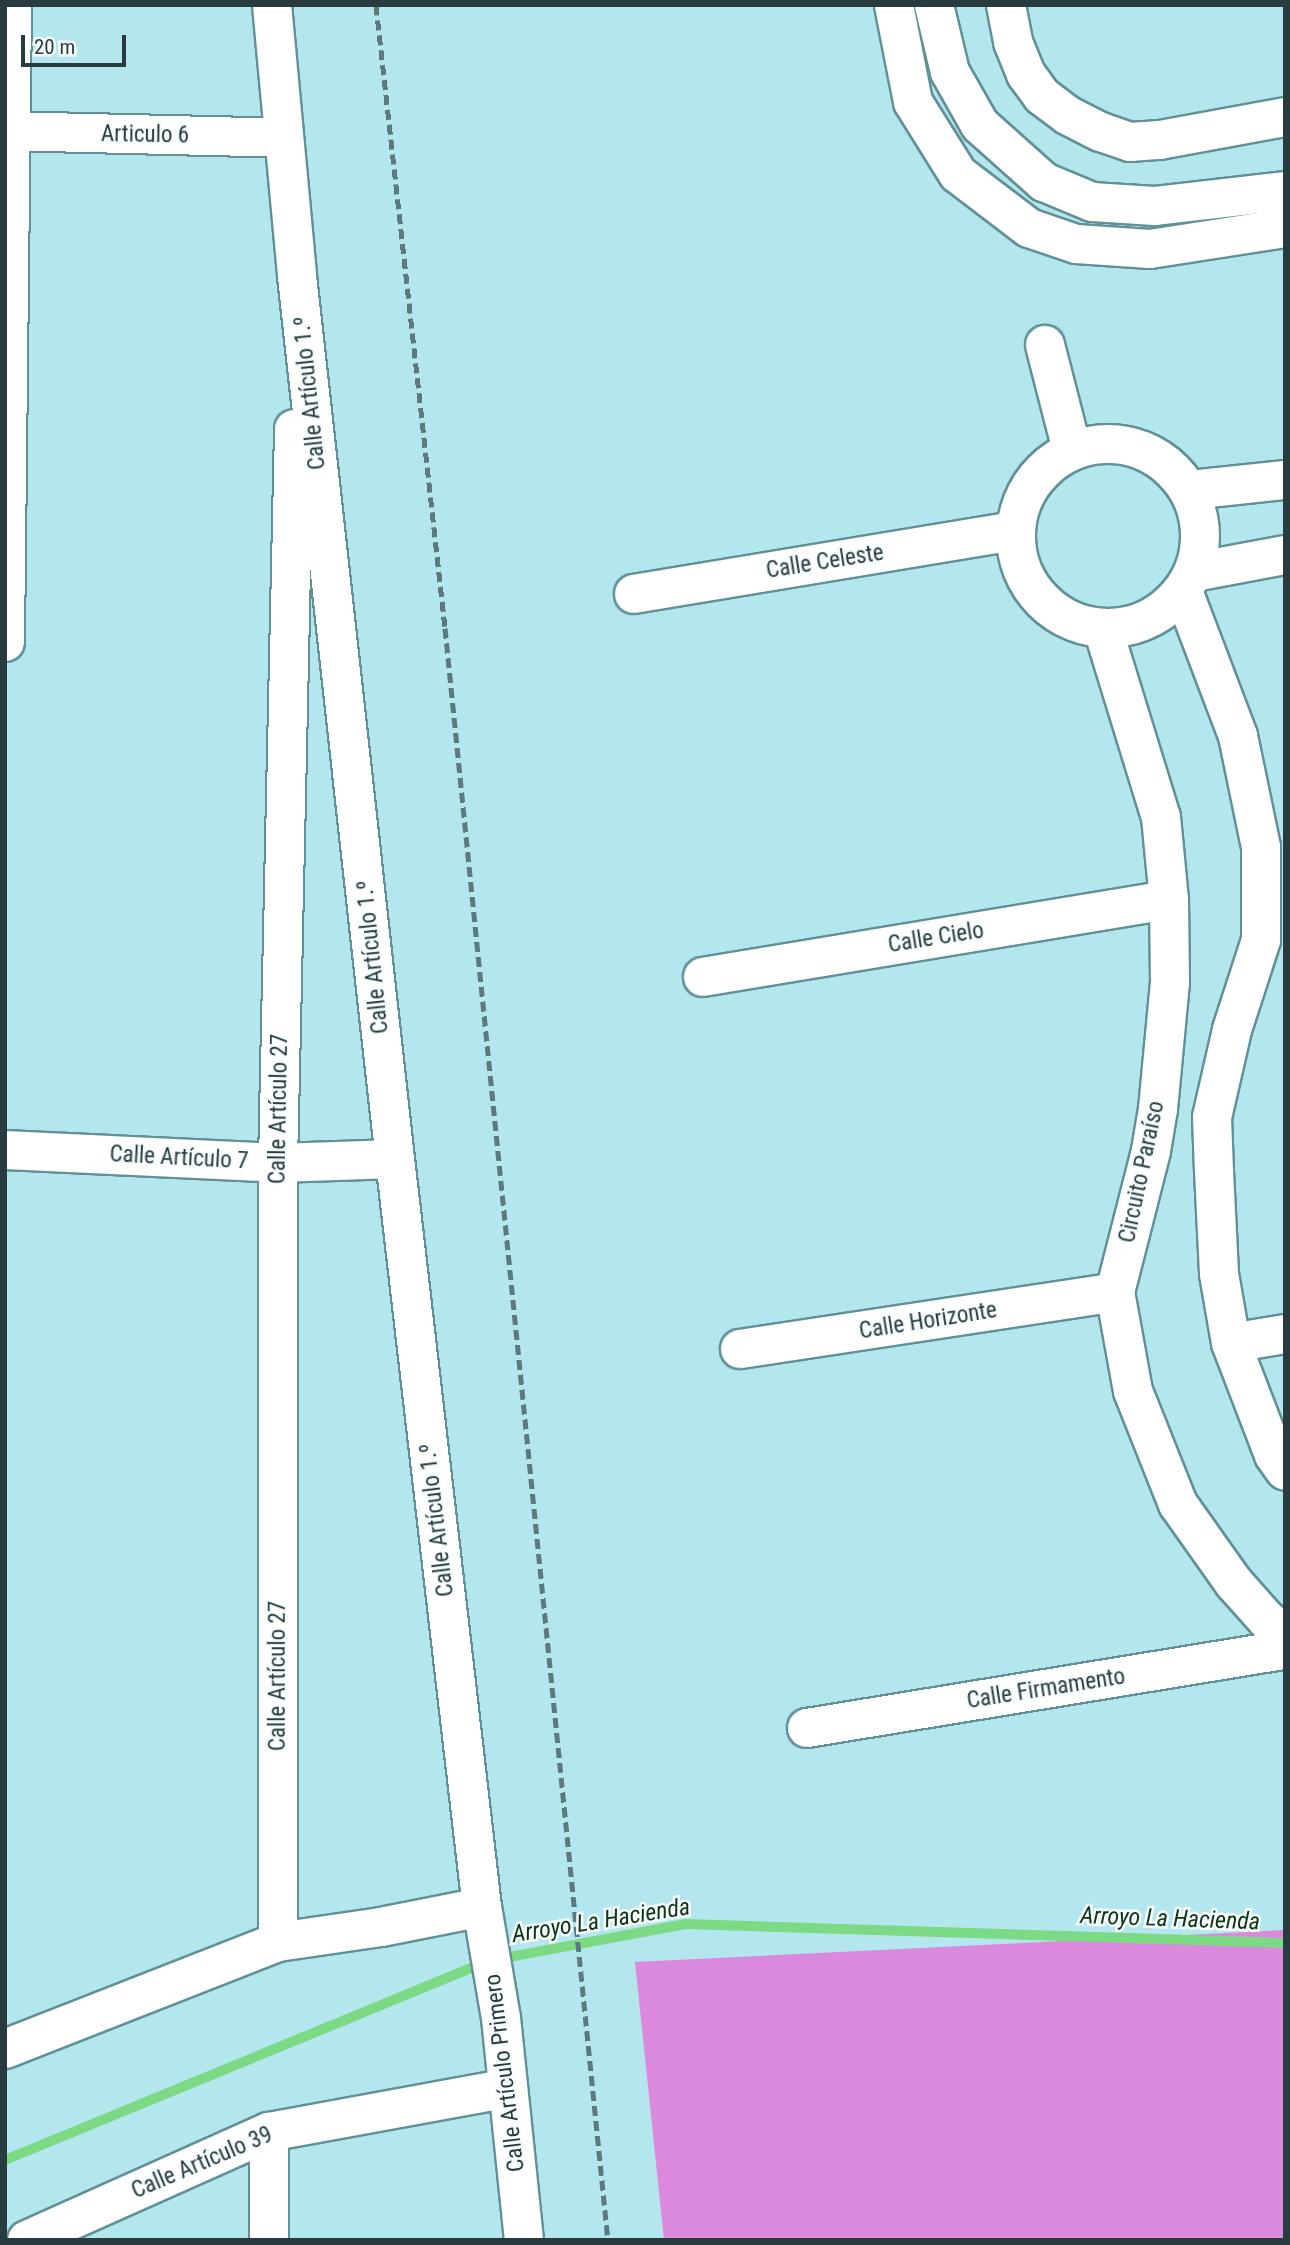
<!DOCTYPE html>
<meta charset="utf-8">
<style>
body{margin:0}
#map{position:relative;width:1290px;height:2245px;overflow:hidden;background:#b3e6ed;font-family:"Roboto Condensed",sans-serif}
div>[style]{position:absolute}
.green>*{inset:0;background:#db89dd}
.stream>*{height:10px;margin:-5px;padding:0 5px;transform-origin:5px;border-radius:5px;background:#7cda85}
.roads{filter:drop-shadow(2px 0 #619197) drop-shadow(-2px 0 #619197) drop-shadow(0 2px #619197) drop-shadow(0 -2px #619197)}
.minor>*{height:38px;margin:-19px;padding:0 19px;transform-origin:19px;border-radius:19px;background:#fff}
.minor>.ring{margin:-19px;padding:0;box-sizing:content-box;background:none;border:38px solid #fff;border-radius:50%}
.rail>*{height:5px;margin-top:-2.5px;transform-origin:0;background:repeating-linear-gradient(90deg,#5b7a7f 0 10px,transparent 0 15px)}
span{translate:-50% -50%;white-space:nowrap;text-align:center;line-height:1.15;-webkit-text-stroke:5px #f8fdfe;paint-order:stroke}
.street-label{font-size:23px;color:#283c3f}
.water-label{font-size:24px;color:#0d3413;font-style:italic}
.frame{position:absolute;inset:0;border:7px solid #283c3f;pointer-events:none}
.scale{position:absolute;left:21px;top:35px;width:105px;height:32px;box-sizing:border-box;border:4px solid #283c3f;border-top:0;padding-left:9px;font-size:21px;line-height:24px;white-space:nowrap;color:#283c3f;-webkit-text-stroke:5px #f8fdfe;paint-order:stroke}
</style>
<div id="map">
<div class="green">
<i style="clip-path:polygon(1285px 1930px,1285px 2240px,664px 2240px,635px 1962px)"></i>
</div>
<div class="stream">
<i style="left:5px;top:2160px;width:522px;rotate:-22.39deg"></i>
<i style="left:488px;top:1961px;width:201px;rotate:-10.6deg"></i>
<i style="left:686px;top:1924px;width:599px;rotate:1.82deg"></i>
</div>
<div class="roads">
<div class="minor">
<i style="left:272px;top:5px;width:272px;rotate:84.7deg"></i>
<i style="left:297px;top:276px;width:888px;rotate:83.67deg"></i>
<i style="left:395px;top:1159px;width:753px;rotate:83.37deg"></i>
<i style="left:482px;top:1907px;width:113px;rotate:80.3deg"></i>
<i style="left:501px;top:2018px;width:223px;rotate:84.1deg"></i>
<i style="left:894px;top:5px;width:99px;rotate:78.9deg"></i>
<i style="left:913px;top:102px;width:85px;rotate:58deg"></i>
<i style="left:958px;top:174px;width:89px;rotate:37.3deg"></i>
<i style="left:1029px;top:228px;width:50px;rotate:18.8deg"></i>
<i style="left:1076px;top:244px;width:74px;rotate:3.9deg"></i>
<i style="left:1150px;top:249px;width:137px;rotate:-8.8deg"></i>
<i style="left:934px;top:5px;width:69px;rotate:76.6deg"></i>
<i style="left:950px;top:72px;width:61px;rotate:60.5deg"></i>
<i style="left:980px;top:125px;width:86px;rotate:41.7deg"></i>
<i style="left:1044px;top:182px;width:52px;rotate:22.6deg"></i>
<i style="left:1092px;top:202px;width:63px;rotate:3.6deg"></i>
<i style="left:1155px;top:206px;width:131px;rotate:-6.6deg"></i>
<i style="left:1006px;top:5px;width:38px;rotate:79deg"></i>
<i style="left:1013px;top:42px;width:35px;rotate:68deg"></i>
<i style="left:1026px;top:74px;width:27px;rotate:54deg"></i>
<i style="left:1042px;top:96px;width:31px;rotate:37deg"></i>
<i style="left:1067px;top:115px;width:38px;rotate:27deg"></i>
<i style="left:1101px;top:132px;width:31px;rotate:19deg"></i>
<i style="left:1130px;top:142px;width:30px;rotate:-4deg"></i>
<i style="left:1160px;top:140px;width:127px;rotate:-10.4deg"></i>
<i style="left:5px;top:131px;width:279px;rotate:1.4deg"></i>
<i style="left:1045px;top:345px;width:108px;rotate:75.6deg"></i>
<i class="ring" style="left:1016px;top:444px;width:146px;height:146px"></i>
<i style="left:1190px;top:490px;width:96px;rotate:-6deg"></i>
<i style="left:1194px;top:572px;width:93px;rotate:-10.6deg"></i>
<i style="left:1183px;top:591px;width:155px;rotate:69.2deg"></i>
<i style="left:1238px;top:736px;width:113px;rotate:78.3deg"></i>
<i style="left:1261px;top:847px;width:93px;rotate:90deg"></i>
<i style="left:1261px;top:940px;width:95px;rotate:107.9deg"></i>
<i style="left:1232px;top:1030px;width:89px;rotate:102.9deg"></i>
<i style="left:1212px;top:1117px;width:54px;rotate:87.9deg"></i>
<i style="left:1214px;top:1171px;width:103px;rotate:87.2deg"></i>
<i style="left:1219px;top:1274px;width:70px;rotate:80.1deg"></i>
<i style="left:1231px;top:1343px;width:120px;rotate:69deg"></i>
<i style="left:1274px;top:1455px;width:19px;rotate:55deg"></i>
<i style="left:634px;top:594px;width:386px;rotate:-9.4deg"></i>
<i style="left:1103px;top:629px;width:197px;rotate:72.9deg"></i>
<i style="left:1161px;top:817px;width:83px;rotate:84.5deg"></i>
<i style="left:1169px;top:900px;width:82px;rotate:89.3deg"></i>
<i style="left:1170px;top:982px;width:128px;rotate:95.4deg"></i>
<i style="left:1158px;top:1109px;width:43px;rotate:99.5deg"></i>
<i style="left:1151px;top:1151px;width:146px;rotate:104.3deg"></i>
<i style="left:1115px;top:1292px;width:101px;rotate:79.7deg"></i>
<i style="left:1133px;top:1391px;width:122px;rotate:68.3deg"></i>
<i style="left:1178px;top:1504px;width:97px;rotate:54.7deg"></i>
<i style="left:1234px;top:1583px;width:50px;rotate:48.3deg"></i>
<i style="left:1267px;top:1620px;width:22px;rotate:36deg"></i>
<i style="left:5px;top:642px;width:637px;rotate:-89.37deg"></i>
<i style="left:703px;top:977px;width:472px;rotate:-9.4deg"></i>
<i style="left:5px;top:1150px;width:273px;rotate:2.7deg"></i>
<i style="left:278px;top:1163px;width:117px;rotate:-2deg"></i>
<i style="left:1231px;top:1343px;width:55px;rotate:-9.5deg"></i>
<i style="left:740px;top:1349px;width:379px;rotate:-8.6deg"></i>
<i style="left:807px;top:1728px;width:484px;rotate:-9.3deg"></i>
<i style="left:278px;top:1942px;width:779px;rotate:-90deg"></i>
<i style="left:278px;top:1163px;width:734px;rotate:-88.75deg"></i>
<i style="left:5px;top:2049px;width:293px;rotate:-21.4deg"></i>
<i style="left:278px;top:1942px;width:104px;rotate:-8.3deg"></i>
<i style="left:381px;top:1927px;width:103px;rotate:-11.2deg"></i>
<i style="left:269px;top:2132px;width:108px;rotate:90deg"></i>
<i style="left:27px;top:2240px;width:265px;rotate:-24.1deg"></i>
<i style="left:269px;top:2132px;width:243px;rotate:-10.4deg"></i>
</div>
</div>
<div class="rail">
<i style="left:376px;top:5px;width:627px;rotate:83.68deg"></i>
<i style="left:445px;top:628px;width:1620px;rotate:84.23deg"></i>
</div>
<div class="street-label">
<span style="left:145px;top:135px;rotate:1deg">Articulo 6</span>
<span style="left:310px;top:393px;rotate:-96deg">Calle Artículo 1.º</span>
<span style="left:825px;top:562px;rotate:-9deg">Calle Celeste</span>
<span style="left:936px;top:938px;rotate:-9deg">Calle Cielo</span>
<span style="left:373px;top:957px;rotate:-96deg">Calle Artículo 1.º</span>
<span style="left:279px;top:1109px;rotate:-89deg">Calle Artículo 27</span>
<span style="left:179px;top:1158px;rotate:3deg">Calle Artículo 7</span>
<span style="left:1142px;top:1172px;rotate:-78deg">Circuito Paraíso</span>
<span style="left:928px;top:1321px;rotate:-9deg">Calle Horizonte</span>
<span style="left:437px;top:1520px;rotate:-97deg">Calle Artículo 1.º</span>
<span style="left:278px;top:1676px;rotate:-90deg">Calle Artículo 27</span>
<span style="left:1046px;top:1689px;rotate:-9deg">Calle Firmamento</span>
<span style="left:505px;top:2073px;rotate:-97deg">Calle Artículo Primero</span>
<span style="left:202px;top:2163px;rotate:-23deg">Calle Artículo 39</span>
</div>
<div class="water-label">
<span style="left:1170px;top:1919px;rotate:2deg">Arroyo La Hacienda</span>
<span style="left:601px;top:1921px;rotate:-9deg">Arroyo La Hacienda</span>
</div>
<div class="frame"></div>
<div class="scale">20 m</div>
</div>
